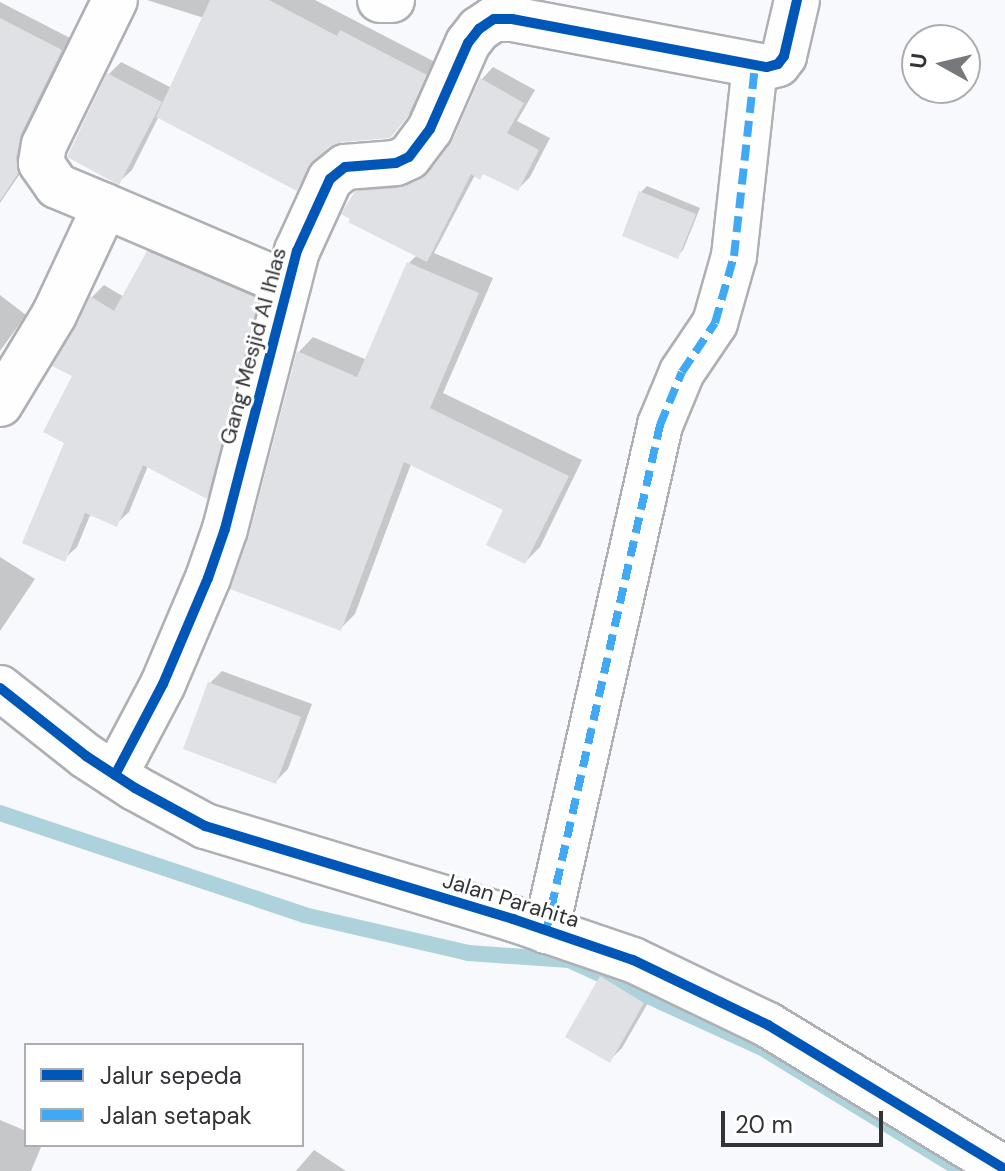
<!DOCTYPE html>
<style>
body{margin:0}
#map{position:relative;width:1005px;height:1171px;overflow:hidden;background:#f7f9fc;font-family:"DM Sans",sans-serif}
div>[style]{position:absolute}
.shadow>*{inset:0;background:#0003}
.stream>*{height:16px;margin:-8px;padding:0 8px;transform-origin:8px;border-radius:8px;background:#add2dc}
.building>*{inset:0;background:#e0e1e5}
.roads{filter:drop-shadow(2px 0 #aeb0b3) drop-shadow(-2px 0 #aeb0b3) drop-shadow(0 2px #aeb0b3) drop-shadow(0 -2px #aeb0b3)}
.minor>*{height:44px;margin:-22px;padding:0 22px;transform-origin:22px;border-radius:22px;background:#fefeff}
.quiet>*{height:8px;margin-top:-4px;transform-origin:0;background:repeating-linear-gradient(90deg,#3fa9f5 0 16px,transparent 0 24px)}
.cycleway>*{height:10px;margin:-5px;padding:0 5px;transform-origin:5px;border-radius:5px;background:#0057b8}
span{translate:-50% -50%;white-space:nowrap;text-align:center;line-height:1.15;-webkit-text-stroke:6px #fff;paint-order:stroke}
.street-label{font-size:22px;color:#323336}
.legend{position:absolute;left:24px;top:1043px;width:280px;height:104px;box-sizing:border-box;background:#fff;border:2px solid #adadaf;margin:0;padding:10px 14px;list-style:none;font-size:24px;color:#323336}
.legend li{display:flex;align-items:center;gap:16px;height:40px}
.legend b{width:40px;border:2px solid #adadaf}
.north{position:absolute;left:901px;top:24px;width:80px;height:80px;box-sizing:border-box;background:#fff;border:2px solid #adadaf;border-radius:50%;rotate:278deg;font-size:22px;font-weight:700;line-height:32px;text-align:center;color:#323336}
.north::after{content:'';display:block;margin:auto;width:28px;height:36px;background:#77787b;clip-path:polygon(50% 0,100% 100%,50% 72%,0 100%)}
.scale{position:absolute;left:721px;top:1111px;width:162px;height:36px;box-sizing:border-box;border:4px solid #323336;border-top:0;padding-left:10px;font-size:24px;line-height:28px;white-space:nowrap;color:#323336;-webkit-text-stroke:6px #fff;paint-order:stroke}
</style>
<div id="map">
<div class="shadow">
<i style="clip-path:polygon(147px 0,315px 0,437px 63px,419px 103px,392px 135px,343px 140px,329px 145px,297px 188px,159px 116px,132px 170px,119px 182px,109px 74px,121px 62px,172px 88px,204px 18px)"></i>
<i style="clip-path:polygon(0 2px,72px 39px,30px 159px,0 203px)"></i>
<i style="clip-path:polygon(493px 67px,535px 90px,517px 121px,550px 138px,530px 177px,518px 189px,485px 172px,475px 175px,434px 253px,493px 278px,443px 393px,582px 460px,540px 547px,525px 562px,506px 509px,411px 464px,355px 614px,340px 629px,251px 536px,299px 352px,313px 337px,367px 360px,409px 263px,417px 255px,356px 193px,369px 180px,412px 177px,437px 164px,454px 140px,482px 79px)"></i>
<i style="clip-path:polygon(647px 186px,700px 208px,683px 250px,677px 256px,641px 192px)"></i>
<i style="clip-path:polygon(161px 240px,270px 286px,219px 485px,207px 497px,148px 466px,129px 512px,116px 524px,91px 513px,77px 547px,64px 559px,66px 442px,75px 375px,92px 297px,104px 285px,124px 297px,148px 252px)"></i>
<i style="clip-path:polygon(0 295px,26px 315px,0 351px)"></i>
<i style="clip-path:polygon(0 557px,35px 579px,0 631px)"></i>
<i style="clip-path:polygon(222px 671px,312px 704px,288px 769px,275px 782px,210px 683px)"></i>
<i style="clip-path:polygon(614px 964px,656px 989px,622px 1048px,610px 1060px,601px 977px)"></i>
<i style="clip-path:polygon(0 1120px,26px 1131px,26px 1145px,42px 1145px,31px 1171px,0 1171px)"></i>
<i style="clip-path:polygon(314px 1150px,346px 1171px,296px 1171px)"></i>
</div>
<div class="stream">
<i style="left:0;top:813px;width:321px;rotate:18.5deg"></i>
<i style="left:304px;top:915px;width:168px;rotate:13deg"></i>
<i style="left:468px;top:953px;width:101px;rotate:4deg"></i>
<i style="left:569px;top:960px;width:214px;rotate:24.5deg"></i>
<i style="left:764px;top:1049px;width:233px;rotate:31.5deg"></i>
</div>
<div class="building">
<i style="clip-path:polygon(210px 0,269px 0,337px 36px,340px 30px,427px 75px,408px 116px,390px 138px,343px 142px,329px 147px,308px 168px,297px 191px,156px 117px)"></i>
<i style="clip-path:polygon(0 18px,62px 50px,21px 134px,16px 159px,19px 172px,0 201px)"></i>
<i style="clip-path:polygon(107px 73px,162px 102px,119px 185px,67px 157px)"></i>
<i style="clip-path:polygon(480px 78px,524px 103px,507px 133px,539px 150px,518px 191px,483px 174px,480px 180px,471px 174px,427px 262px,348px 222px,350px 219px,341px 214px,355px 191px,398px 188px,429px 172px,453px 139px)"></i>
<i style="clip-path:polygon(639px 191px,696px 214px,678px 259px,622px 236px)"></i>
<i style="clip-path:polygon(147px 251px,259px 299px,207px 499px,143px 465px,117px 527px,85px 513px,65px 562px,22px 543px,64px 443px,43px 432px,72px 376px,52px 366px,90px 296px,114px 311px)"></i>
<i style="clip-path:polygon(407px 262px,479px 293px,430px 408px,569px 476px,525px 564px,486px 545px,503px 510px,404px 462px,341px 631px,230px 589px,249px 535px,297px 351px,357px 377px)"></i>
<i style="clip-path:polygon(208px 682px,301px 717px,276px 784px,183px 749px)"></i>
<i style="clip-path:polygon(600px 976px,644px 1003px,610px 1063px,565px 1037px)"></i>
</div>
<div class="roads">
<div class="minor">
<i style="left:380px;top:0;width:12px"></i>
<i style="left:105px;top:206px;width:199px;rotate:23.1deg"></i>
<i style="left:0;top:404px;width:104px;rotate:-58.8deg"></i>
<i style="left:54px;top:315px;width:120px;rotate:-64.9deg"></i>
<i style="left:105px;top:206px;width:52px;rotate:-157.4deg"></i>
<i style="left:57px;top:186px;width:28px;rotate:-125deg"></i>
<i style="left:41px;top:163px;width:18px;rotate:-81deg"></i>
<i style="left:44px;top:145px;width:161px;rotate:-63.9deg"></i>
<i style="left:0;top:688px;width:110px;rotate:38.3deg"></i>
<i style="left:86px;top:756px;width:59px;rotate:33.1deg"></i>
<i style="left:135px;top:788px;width:80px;rotate:28.5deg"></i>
<i style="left:205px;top:826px;width:322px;rotate:16.8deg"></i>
<i style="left:513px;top:919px;width:127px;rotate:18.9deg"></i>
<i style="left:633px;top:960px;width:150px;rotate:25.7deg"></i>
<i style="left:768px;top:1025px;width:277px;rotate:31.3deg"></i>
<i style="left:115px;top:775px;width:103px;rotate:-62.2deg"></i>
<i style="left:163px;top:684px;width:115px;rotate:-67deg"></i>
<i style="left:208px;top:578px;width:52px;rotate:-70.9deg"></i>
<i style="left:225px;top:529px;width:287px;rotate:-75.5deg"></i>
<i style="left:297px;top:251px;width:79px;rotate:-65.4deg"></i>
<i style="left:330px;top:179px;width:19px;rotate:-39deg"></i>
<i style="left:345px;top:167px;width:51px;rotate:-4.5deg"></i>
<i style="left:396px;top:163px;width:14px;rotate:-25deg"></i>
<i style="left:409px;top:157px;width:35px;rotate:-53deg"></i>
<i style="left:430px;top:129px;width:94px;rotate:-66.2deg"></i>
<i style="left:468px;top:43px;width:18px;rotate:-52deg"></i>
<i style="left:479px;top:29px;width:18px;rotate:-34deg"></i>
<i style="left:494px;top:19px;width:18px"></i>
<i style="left:512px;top:19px;width:259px;rotate:10.7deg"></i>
<i style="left:767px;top:67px;width:11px;rotate:-15deg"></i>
<i style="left:778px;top:64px;width:10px;rotate:-53deg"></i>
<i style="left:784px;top:56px;width:57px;rotate:-76.9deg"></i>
<i style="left:546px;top:931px;width:519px;rotate:-77.3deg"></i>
<i style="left:660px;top:425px;width:57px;rotate:-67.5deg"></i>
<i style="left:682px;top:372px;width:59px;rotate:-56deg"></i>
<i style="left:715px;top:323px;width:70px;rotate:-74.2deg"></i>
<i style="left:734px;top:256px;width:190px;rotate:-83.7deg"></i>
</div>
</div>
<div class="quiet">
<i style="left:546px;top:931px;width:519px;rotate:-77.3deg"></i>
<i style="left:660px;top:425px;width:57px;rotate:-67.5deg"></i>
<i style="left:682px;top:372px;width:59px;rotate:-56deg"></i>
<i style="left:715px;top:323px;width:70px;rotate:-74.2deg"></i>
<i style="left:734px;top:256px;width:190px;rotate:-83.7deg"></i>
</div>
<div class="cycleway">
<i style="left:0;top:688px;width:110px;rotate:38.3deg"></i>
<i style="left:86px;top:756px;width:59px;rotate:33.1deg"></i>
<i style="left:135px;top:788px;width:80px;rotate:28.5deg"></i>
<i style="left:205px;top:826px;width:322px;rotate:16.8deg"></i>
<i style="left:513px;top:919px;width:127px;rotate:18.9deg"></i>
<i style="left:633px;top:960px;width:150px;rotate:25.7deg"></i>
<i style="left:768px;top:1025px;width:277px;rotate:31.3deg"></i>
<i style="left:115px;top:775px;width:103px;rotate:-62.2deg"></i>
<i style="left:163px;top:684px;width:115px;rotate:-67deg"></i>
<i style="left:208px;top:578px;width:52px;rotate:-70.9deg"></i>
<i style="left:225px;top:529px;width:287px;rotate:-75.5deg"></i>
<i style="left:297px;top:251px;width:79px;rotate:-65.4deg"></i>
<i style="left:330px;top:179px;width:19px;rotate:-39deg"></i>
<i style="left:345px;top:167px;width:51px;rotate:-4.5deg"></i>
<i style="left:396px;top:163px;width:14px;rotate:-25deg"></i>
<i style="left:409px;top:157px;width:35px;rotate:-53deg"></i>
<i style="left:430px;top:129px;width:94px;rotate:-66.2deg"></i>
<i style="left:468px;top:43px;width:18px;rotate:-52deg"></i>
<i style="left:479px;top:29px;width:18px;rotate:-34deg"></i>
<i style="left:494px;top:19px;width:18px"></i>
<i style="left:512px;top:19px;width:259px;rotate:10.7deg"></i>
<i style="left:767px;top:67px;width:11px;rotate:-15deg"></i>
<i style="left:778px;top:64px;width:10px;rotate:-53deg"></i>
<i style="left:784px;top:56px;width:57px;rotate:-76.9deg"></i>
</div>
<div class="street-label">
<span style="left:253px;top:346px;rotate:-75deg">Gang Mesjid Al Ihlas</span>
<span style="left:511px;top:900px;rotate:17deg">Jalan Parahita</span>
</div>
<ul class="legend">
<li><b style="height:10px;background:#0057b8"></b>Jalur sepeda</li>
<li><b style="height:10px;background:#3fa9f5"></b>Jalan setapak</li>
</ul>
<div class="north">U</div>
<div class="scale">20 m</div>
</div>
